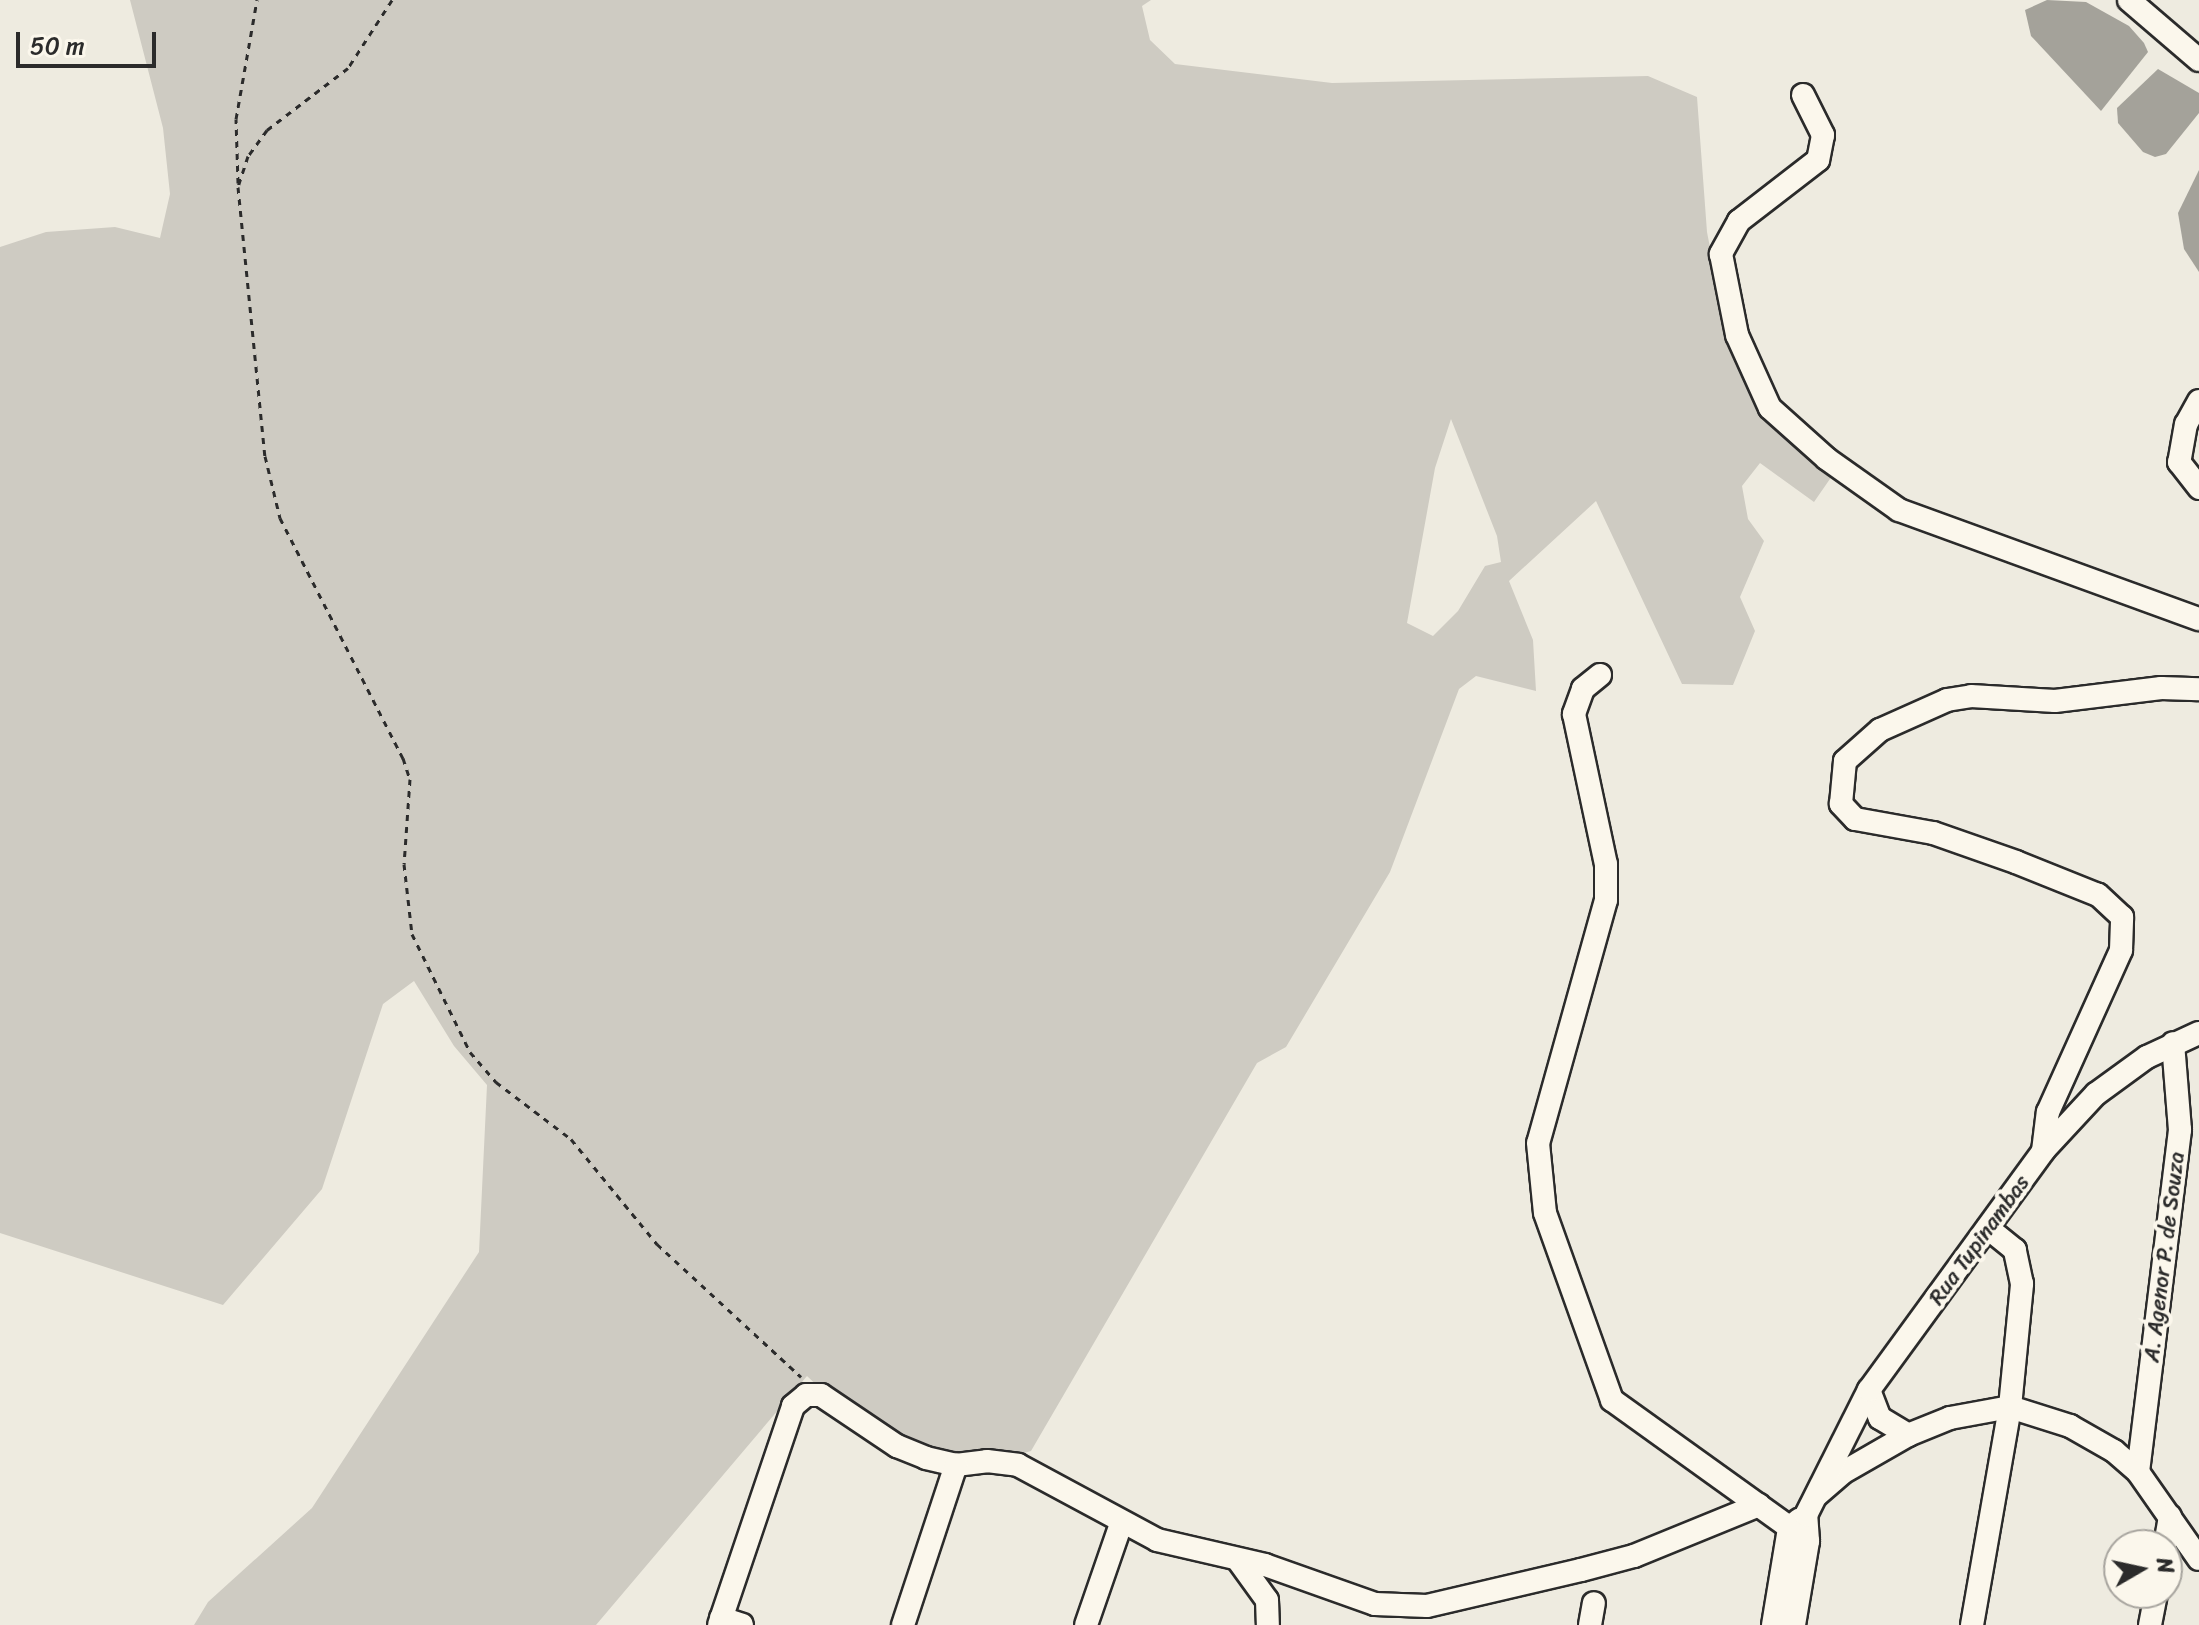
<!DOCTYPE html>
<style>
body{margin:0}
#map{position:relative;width:2199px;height:1625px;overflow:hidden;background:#eeebe0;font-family:Sriracha,sans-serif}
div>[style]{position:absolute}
.green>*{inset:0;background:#cecbc2}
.water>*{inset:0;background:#a4a29a}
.path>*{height:3px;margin-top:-1.5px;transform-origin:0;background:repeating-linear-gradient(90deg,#2b2b2b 0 6px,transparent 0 12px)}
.roads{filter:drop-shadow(2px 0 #2b2b2b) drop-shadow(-2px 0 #2b2b2b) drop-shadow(0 2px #2b2b2b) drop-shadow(0 -2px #2b2b2b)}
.minor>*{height:22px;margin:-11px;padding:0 11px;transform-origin:11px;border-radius:11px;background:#fbf7ec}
span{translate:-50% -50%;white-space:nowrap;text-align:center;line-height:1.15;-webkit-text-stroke:8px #fbf7ec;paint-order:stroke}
.street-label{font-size:22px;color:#2b2b2b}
.north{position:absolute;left:2103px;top:1529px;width:80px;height:80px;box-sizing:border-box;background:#fbf7ec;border:2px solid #a8a59f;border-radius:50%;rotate:81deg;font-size:22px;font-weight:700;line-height:32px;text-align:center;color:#2b2b2b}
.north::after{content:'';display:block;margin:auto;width:28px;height:36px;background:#2b2b2b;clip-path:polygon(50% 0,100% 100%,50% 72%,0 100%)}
.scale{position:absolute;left:16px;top:32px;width:140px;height:36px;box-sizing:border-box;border:4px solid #2b2b2b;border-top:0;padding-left:10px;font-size:24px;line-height:28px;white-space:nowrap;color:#2b2b2b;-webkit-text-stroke:6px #fbf7ec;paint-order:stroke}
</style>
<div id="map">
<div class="green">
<i style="clip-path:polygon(evenodd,130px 0,1151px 0,1142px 6px,1150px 40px,1175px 64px,1332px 83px,1648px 76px,1697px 97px,1707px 232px,1723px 315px,1748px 391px,1777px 426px,1832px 476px,1814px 502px,1760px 463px,1742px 486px,1748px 519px,1764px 541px,1740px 597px,1755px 631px,1733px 685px,1682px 684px,1596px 501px,1509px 581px,1533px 640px,1536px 691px,1476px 676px,1459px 689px,1390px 872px,1286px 1047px,1257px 1063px,1031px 1451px,1013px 1456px,924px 1453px,826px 1394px,807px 1376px,596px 1625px,194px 1625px,208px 1602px,312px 1508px,479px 1252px,487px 1085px,454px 1046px,414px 981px,383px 1004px,322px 1189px,223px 1305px,0 1233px,0 247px,46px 232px,115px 227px,160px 238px,170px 194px,163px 128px,130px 0,1451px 419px,1497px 536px,1501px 562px,1485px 566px,1458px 611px,1433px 636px,1407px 623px,1435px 468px,1451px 419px)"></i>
</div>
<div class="water">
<i style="clip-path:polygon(2047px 0,2086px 2px,2129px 26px,2144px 43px,2148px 52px,2101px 111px,2031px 36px,2025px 10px)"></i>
<i style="clip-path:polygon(2158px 69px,2199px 93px,2199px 113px,2166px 154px,2155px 157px,2143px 152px,2118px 123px,2117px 108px)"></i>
<i style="clip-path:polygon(2199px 170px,2199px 272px,2184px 249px,2178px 213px)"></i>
</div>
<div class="path">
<i style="left:392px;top:0;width:81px;rotate:122.9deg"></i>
<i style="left:348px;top:68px;width:102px;rotate:142.6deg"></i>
<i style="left:267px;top:130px;width:32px;rotate:126deg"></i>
<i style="left:248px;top:156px;width:33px;rotate:108deg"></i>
<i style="left:238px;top:187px;width:270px;rotate:84.3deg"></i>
<i style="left:265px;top:456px;width:64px;rotate:76.4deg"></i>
<i style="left:280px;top:518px;width:270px;rotate:62.9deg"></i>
<i style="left:403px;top:758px;width:22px;rotate:72deg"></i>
<i style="left:410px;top:779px;width:85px;rotate:94deg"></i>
<i style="left:404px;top:864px;width:70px;rotate:83.5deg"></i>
<i style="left:412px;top:934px;width:131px;rotate:63.8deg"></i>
<i style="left:470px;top:1052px;width:40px;rotate:49deg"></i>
<i style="left:496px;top:1082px;width:94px;rotate:37.2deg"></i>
<i style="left:571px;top:1139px;width:136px;rotate:50.7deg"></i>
<i style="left:657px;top:1244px;width:196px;rotate:42.7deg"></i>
<i style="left:238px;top:183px;width:64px;rotate:-91.8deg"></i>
<i style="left:236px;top:119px;width:121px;rotate:-80deg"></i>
</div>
<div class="roads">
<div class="minor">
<i style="left:2129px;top:0;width:92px;rotate:40.6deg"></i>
<i style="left:1803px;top:95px;width:45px;rotate:63.4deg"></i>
<i style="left:1823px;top:135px;width:25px;rotate:101deg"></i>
<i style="left:1818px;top:160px;width:100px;rotate:142.3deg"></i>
<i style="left:1739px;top:221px;width:38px;rotate:119deg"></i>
<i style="left:1721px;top:254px;width:83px;rotate:78.8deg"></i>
<i style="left:1737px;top:335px;width:80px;rotate:65.7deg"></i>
<i style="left:1770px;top:408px;width:76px;rotate:41.8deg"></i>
<i style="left:1827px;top:459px;width:88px;rotate:35.3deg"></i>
<i style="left:1899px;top:510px;width:319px;rotate:20deg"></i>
<i style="left:2199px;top:401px;width:26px;rotate:119deg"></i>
<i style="left:2186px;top:424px;width:39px;rotate:100deg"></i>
<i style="left:2179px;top:462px;width:33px;rotate:52deg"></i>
<i style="left:1600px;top:675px;width:22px;rotate:141deg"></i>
<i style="left:1583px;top:689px;width:27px;rotate:110deg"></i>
<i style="left:1574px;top:714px;width:153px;rotate:78deg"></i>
<i style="left:1606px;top:864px;width:36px;rotate:90deg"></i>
<i style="left:1606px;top:900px;width:252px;rotate:105.6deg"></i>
<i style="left:1538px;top:1143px;width:70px;rotate:84.3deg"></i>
<i style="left:1545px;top:1213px;width:199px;rotate:70.3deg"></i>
<i style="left:1612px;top:1400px;width:241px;rotate:35.7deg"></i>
<i style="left:2043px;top:1151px;width:39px;rotate:-83deg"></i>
<i style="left:2048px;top:1112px;width:178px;rotate:-65.7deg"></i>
<i style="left:2121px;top:950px;width:33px;rotate:-88deg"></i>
<i style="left:2122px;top:917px;width:33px;rotate:-137deg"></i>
<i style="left:2098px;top:895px;width:88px;rotate:-158.1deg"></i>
<i style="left:2016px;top:862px;width:88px;rotate:-160.7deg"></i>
<i style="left:1933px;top:833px;width:79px;rotate:-169.8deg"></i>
<i style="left:1855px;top:819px;width:21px;rotate:-133deg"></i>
<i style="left:1841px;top:804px;width:43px;rotate:-84.7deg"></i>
<i style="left:1845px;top:761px;width:47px;rotate:-41.5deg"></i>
<i style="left:1880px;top:730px;width:73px;rotate:-24.1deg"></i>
<i style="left:1947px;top:700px;width:24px;rotate:-9deg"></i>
<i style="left:1971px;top:696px;width:84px;rotate:3.4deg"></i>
<i style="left:2055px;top:701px;width:107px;rotate:-7deg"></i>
<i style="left:2161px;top:688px;width:38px;rotate:2deg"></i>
<i style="left:1869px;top:1390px;width:30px;rotate:69deg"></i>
<i style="left:1880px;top:1418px;width:33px;rotate:31deg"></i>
<i style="left:2138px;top:1472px;width:345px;rotate:-83deg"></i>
<i style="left:2180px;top:1130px;width:87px;rotate:-94.6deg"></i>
<i style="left:1817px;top:1495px;width:33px;rotate:-41deg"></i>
<i style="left:1842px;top:1473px;width:76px;rotate:-29.9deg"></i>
<i style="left:1908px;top:1435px;width:45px;rotate:-22deg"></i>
<i style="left:1950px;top:1418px;width:61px;rotate:-10.4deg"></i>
<i style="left:2010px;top:1407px;width:63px;rotate:17.6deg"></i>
<i style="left:2070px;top:1426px;width:51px;rotate:29.6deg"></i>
<i style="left:2114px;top:1451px;width:32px;rotate:41deg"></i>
<i style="left:2138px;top:1472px;width:106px;rotate:55deg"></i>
<i style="left:2165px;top:1545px;width:29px;rotate:-80deg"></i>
<i style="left:1238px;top:1560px;width:49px;rotate:54.1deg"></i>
<i style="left:1267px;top:1600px;width:25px;rotate:88deg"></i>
<i style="left:721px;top:1618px;width:22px;rotate:18deg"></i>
<i style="left:719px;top:1625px;width:231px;rotate:-71.3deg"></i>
<i style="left:793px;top:1406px;width:17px;rotate:-40deg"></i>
<i style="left:806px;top:1395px;width:15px"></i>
<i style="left:821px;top:1395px;width:92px;rotate:33.9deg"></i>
<i style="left:897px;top:1446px;width:31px;rotate:22deg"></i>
<i style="left:926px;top:1458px;width:31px;rotate:13deg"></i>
<i style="left:956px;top:1465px;width:31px;rotate:-7deg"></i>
<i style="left:987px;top:1461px;width:31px;rotate:7deg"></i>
<i style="left:1018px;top:1465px;width:158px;rotate:28.3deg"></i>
<i style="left:1157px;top:1540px;width:111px;rotate:13deg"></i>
<i style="left:1265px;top:1565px;width:117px;rotate:19.5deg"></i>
<i style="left:1375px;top:1604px;width:52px;rotate:2.2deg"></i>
<i style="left:1427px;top:1606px;width:158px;rotate:-13.2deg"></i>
<i style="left:1581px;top:1570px;width:55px;rotate:-14.8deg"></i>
<i style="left:1634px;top:1556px;width:135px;rotate:-22.2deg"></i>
<i style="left:903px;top:1625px;width:169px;rotate:-71.7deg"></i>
<i style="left:1086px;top:1625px;width:107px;rotate:-70.9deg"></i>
<i style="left:1590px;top:1625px;width:22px;rotate:-80deg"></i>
<i style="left:1773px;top:1625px;width:98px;rotate:-80.6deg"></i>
<i style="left:1789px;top:1528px;width:13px;rotate:-39deg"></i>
<i style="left:1794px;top:1625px;width:85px;rotate:-80.5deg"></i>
<i style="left:1808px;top:1541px;width:26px;rotate:-94deg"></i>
<i style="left:1806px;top:1515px;width:140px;rotate:-63.3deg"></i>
<i style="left:1869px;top:1390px;width:296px;rotate:-53.9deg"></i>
<i style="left:2043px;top:1151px;width:78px;rotate:-47.1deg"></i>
<i style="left:2096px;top:1094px;width:63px;rotate:-36deg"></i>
<i style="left:2147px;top:1057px;width:57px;rotate:-24.8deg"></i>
<i style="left:1972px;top:1625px;width:221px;rotate:-80.1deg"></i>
<i style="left:2010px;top:1407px;width:124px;rotate:-84.4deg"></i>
<i style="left:2022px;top:1284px;width:35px;rotate:-102deg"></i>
<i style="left:2015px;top:1250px;width:35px;rotate:-141deg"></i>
<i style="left:2150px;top:1625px;width:33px;rotate:-79deg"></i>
</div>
</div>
<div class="street-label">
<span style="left:1979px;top:1240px;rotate:-54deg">Rua Tupinambas</span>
<span style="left:2164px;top:1257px;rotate:-83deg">A. Agenor P. de Souza</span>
</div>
<div class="north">N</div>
<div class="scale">50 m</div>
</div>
